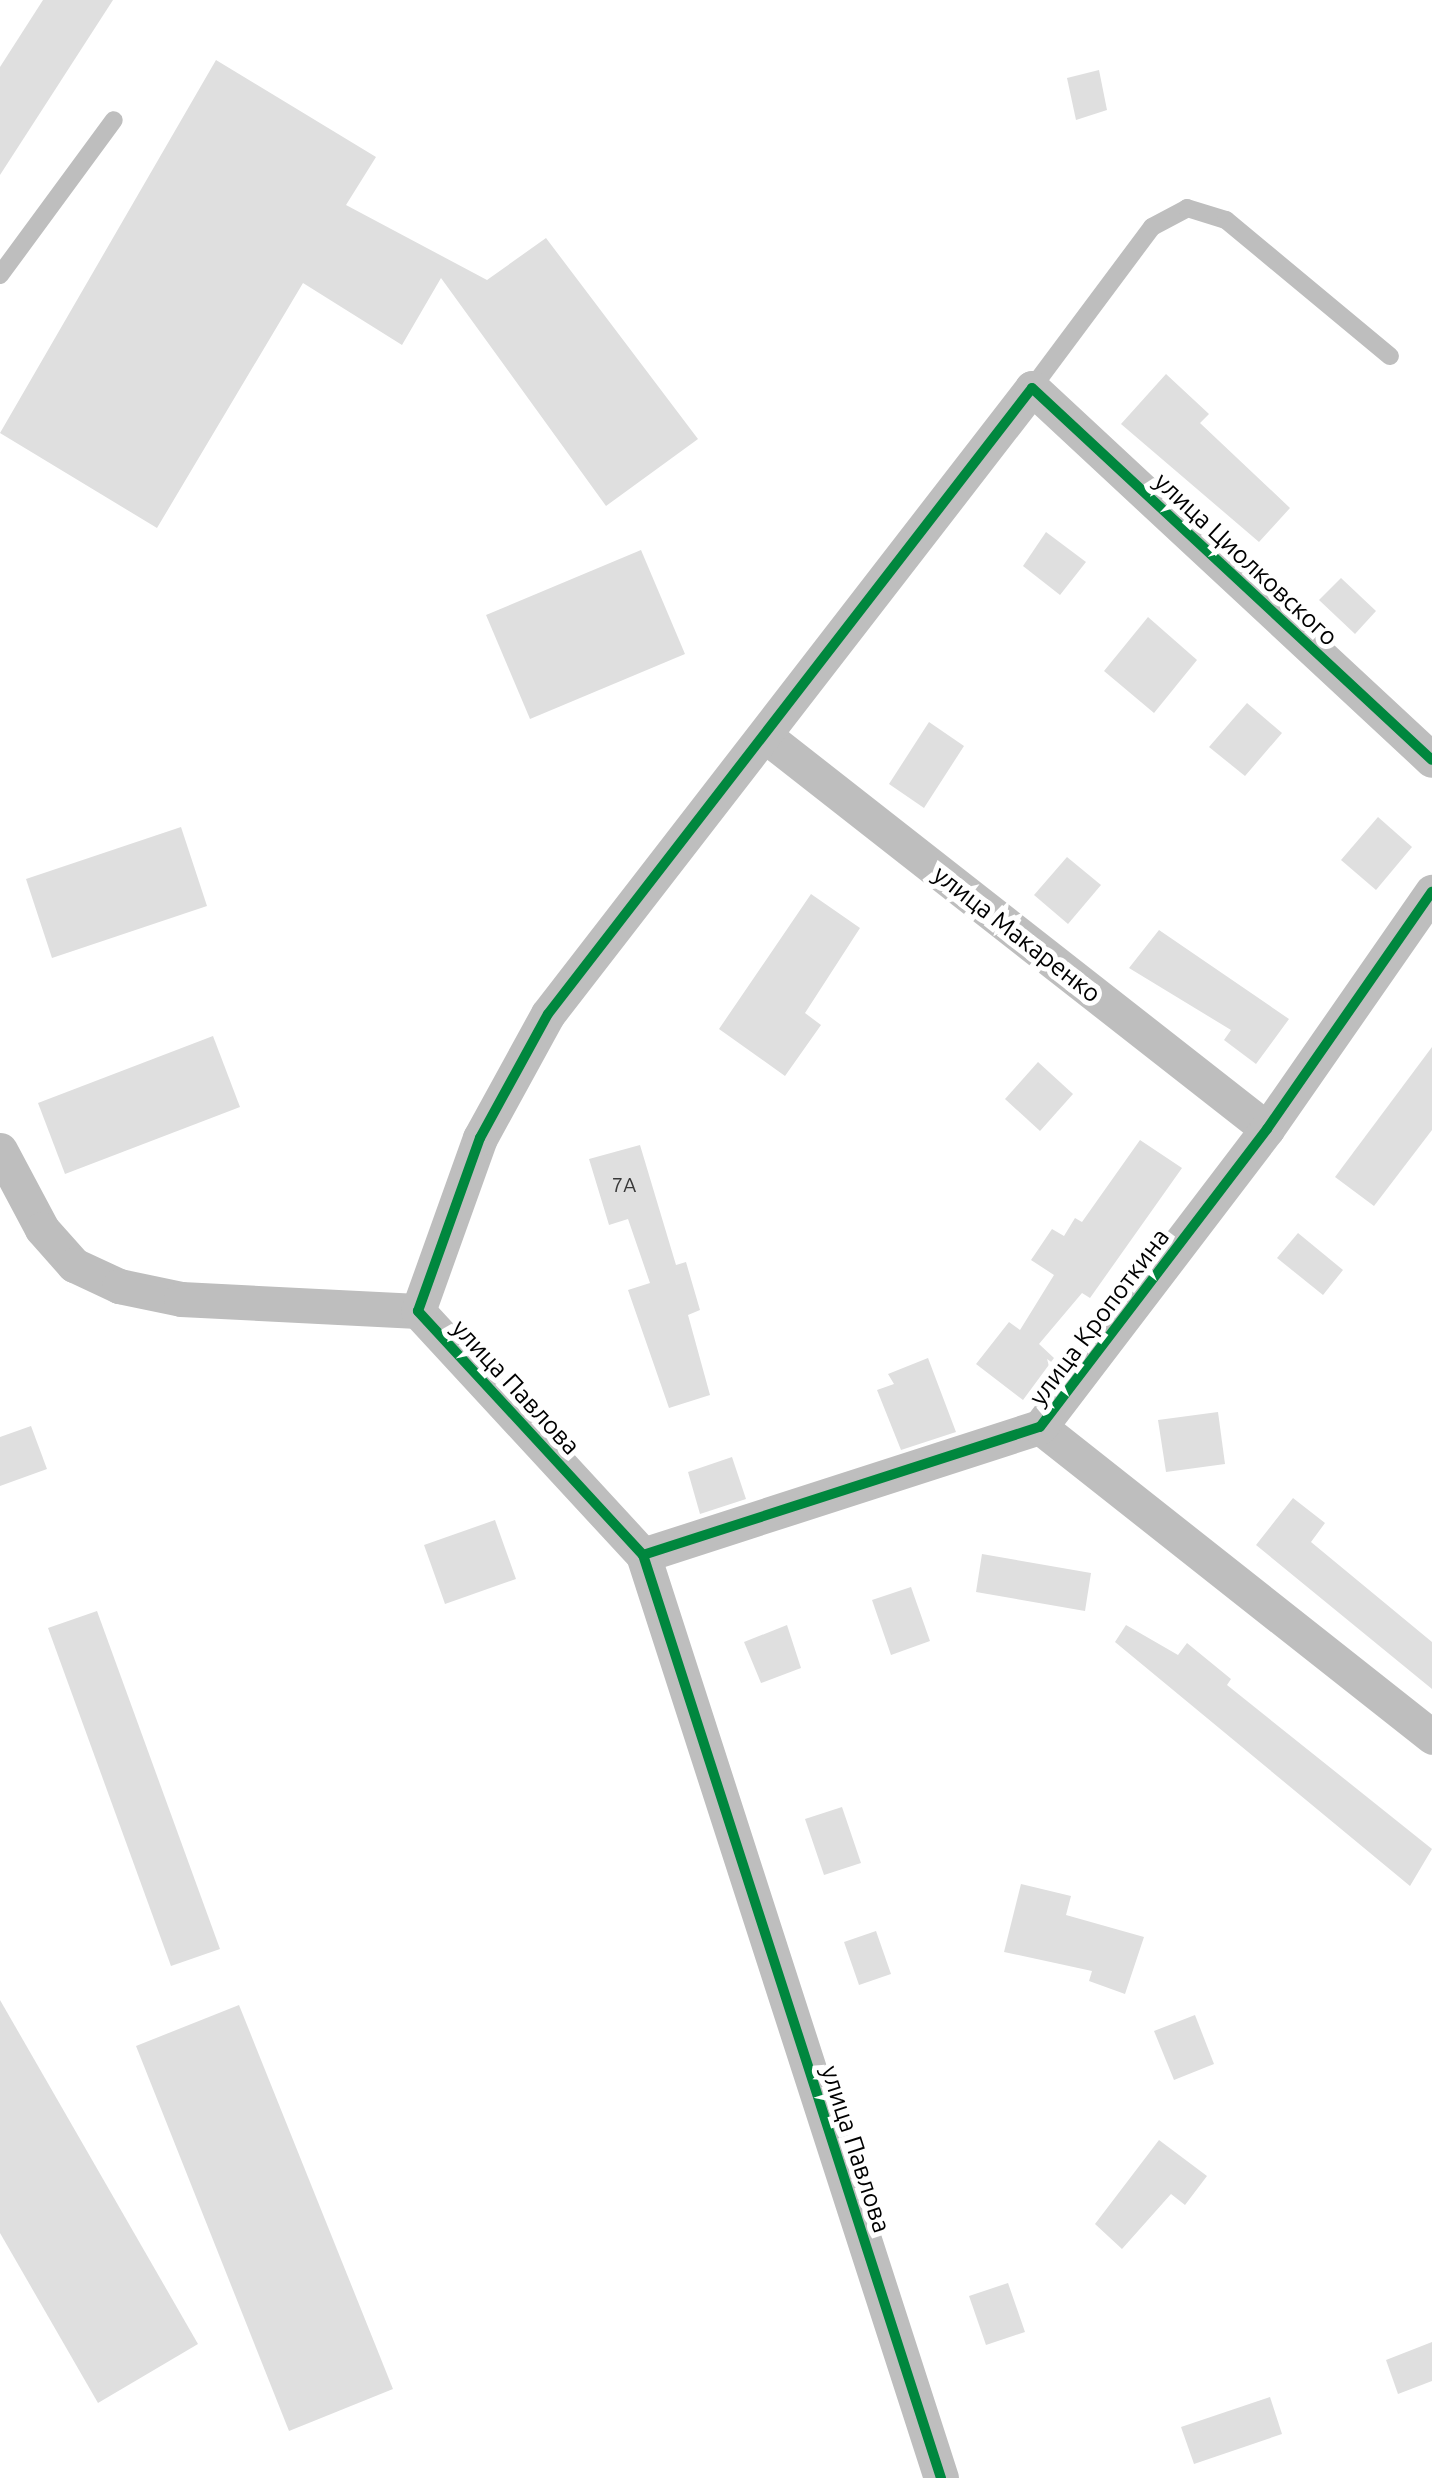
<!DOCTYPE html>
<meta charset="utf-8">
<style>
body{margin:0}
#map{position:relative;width:1432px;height:2478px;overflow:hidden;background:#fff;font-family:Ubuntu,sans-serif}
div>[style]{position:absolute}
.building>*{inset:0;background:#dfdfdf}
.lane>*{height:18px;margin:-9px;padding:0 9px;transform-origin:9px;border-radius:9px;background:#bebebe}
.street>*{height:35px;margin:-17.5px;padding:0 17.5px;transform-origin:17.5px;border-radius:17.5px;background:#bebebe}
.cycleway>*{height:10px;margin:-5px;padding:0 5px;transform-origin:5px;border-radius:5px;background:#00873e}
span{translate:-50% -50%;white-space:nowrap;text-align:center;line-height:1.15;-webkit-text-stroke:10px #fff;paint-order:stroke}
.number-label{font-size:20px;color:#383838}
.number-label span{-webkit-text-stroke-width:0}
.street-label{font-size:25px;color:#000}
</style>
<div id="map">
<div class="building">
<i style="clip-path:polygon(43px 0,113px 0,0 175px,0 67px)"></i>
<i style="clip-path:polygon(216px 60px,376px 157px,346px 205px,487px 280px,546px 238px,698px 439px,606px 506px,441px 278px,402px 345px,303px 283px,157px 528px,0 433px)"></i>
<i style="clip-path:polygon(1099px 70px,1107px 110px,1076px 120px,1067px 78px)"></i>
<i style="clip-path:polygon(1166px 374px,1209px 414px,1200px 423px,1290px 508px,1259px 542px,1121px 424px)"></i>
<i style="clip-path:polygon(1046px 532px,1086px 562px,1060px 595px,1023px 566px)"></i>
<i style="clip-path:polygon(641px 550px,685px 654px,530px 719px,486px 615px)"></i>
<i style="clip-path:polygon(1341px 578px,1376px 611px,1355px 634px,1319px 600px)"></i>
<i style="clip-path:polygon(1148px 617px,1197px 660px,1154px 713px,1104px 671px)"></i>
<i style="clip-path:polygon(1247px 703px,1282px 733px,1245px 776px,1209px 747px)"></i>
<i style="clip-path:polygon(929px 722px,964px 746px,924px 808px,889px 784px)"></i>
<i style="clip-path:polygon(1378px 817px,1412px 847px,1376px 890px,1341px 860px)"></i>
<i style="clip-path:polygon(181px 827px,207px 906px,52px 958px,26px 879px)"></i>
<i style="clip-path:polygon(1067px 857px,1101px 885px,1068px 924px,1034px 895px)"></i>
<i style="clip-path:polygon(811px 894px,860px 928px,805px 1013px,821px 1025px,785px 1076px,719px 1029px)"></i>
<i style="clip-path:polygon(1159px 930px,1289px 1019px,1256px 1064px,1224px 1040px,1231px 1030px,1129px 968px)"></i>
<i style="clip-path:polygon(213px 1036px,240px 1107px,65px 1174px,38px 1103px)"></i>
<i style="clip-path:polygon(1432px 1047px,1432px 1130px,1374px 1206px,1335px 1177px)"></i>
<i style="clip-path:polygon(1038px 1062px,1073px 1094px,1040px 1131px,1005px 1099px)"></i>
<i style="clip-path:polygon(1140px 1140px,1182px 1168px,1090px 1298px,1082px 1293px,1039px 1344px,1054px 1358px,1023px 1400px,976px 1364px,1009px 1322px,1020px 1330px,1054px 1275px,1031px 1260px,1052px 1229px,1064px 1236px,1075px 1218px,1082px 1222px)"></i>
<i style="clip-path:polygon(640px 1145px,676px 1265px,686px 1262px,700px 1310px,688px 1315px,710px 1395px,669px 1408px,628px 1290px,650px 1283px,628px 1219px,609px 1225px,589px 1159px)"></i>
<i style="clip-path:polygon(1298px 1233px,1343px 1270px,1323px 1295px,1277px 1258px)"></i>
<i style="clip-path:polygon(928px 1358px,956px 1432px,901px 1450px,877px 1390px,894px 1384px,888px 1374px)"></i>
<i style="clip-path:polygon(1218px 1412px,1225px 1464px,1166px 1472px,1158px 1420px)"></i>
<i style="clip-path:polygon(31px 1426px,47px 1469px,0 1486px,0 1437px)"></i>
<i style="clip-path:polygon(732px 1457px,746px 1499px,700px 1514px,688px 1472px)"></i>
<i style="clip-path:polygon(1293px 1498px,1325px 1523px,1311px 1542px,1432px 1642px,1432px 1689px,1256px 1545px)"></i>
<i style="clip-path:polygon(495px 1520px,516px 1579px,445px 1604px,424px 1545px)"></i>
<i style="clip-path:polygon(982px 1554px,1091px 1573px,1085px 1611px,976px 1592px)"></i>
<i style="clip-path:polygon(911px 1587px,930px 1641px,891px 1655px,872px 1600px)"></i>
<i style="clip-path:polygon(97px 1611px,220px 1949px,171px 1966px,48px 1628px)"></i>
<i style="clip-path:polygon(787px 1625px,801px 1668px,761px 1683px,744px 1642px)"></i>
<i style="clip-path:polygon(1126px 1625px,1178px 1655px,1187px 1643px,1231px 1679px,1227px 1685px,1432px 1849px,1410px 1886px,1115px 1642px)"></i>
<i style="clip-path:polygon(842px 1807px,861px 1863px,824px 1875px,805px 1819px)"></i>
<i style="clip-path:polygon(1021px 1884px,1071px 1896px,1066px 1915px,1144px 1937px,1125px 1994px,1089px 1981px,1092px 1971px,1004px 1952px)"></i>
<i style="clip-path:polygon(876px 1931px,891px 1974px,859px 1985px,844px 1942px)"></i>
<i style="clip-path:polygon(0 2000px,198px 2344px,98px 2403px,0 2233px)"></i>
<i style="clip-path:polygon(239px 2005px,393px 2389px,289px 2431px,136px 2046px)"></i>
<i style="clip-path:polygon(1195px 2015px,1214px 2064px,1174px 2080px,1154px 2031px)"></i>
<i style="clip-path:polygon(1159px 2140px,1207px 2176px,1185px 2205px,1171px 2194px,1122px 2249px,1095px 2224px)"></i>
<i style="clip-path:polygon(1008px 2283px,1025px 2332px,986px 2345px,969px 2296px)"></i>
<i style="clip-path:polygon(1432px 2342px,1432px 2381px,1398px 2394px,1386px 2360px)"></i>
<i style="clip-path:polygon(1270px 2397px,1282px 2434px,1194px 2464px,1181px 2427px)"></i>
</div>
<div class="lane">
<i style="left:0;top:275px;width:192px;rotate:-53.7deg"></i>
<i style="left:1032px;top:388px;width:201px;rotate:-53.3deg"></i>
<i style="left:1152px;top:227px;width:40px;rotate:-28deg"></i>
<i style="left:1187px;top:208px;width:41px;rotate:17.1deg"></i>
<i style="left:1226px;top:220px;width:213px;rotate:39.7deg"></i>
</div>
<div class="street">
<i style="left:768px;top:738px;width:634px;rotate:38.08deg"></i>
<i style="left:0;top:1150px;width:89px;rotate:62deg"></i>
<i style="left:42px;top:1229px;width:48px;rotate:48.4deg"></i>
<i style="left:74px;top:1265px;width:50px;rotate:25deg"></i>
<i style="left:119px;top:1286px;width:63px;rotate:11.8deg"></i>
<i style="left:181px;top:1299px;width:237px;rotate:2.9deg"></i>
<i style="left:1040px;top:1427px;width:500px;rotate:38.3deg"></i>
<i style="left:643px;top:1555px;width:417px;rotate:-17.9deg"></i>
<i style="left:1040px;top:1427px;width:375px;rotate:-52.7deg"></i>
<i style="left:1267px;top:1129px;width:289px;rotate:-55.2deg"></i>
<i style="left:941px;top:2478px;width:970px;rotate:-107.89deg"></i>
<i style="left:643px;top:1555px;width:332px;rotate:-132.7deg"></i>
<i style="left:418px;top:1311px;width:184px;rotate:-70.3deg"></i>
<i style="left:480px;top:1138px;width:141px;rotate:-61.3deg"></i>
<i style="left:548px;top:1014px;width:791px;rotate:-52.29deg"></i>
<i style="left:1032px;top:388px;width:546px;rotate:42.92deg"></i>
</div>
<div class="cycleway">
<i style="left:643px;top:1555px;width:417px;rotate:-17.9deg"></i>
<i style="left:1040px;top:1427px;width:375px;rotate:-52.7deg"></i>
<i style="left:1267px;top:1129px;width:289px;rotate:-55.2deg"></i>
<i style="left:941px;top:2478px;width:970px;rotate:-107.89deg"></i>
<i style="left:643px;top:1555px;width:332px;rotate:-132.7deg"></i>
<i style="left:418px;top:1311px;width:184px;rotate:-70.3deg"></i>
<i style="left:480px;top:1138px;width:141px;rotate:-61.3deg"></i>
<i style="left:548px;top:1014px;width:791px;rotate:-52.29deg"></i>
<i style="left:1032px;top:388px;width:546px;rotate:42.92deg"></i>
</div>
<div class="number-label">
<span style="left:624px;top:1184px">7А</span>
</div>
<div class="street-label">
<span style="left:1246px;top:559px;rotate:43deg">улица Циолковского</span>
<span style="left:1017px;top:934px;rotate:38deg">улица Макаренко</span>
<span style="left:1099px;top:1317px;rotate:-53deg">улица Кропоткина</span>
<span style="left:516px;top:1387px;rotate:47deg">улица Павлова</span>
<span style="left:856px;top:2149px;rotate:72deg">улица Павлова</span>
</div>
</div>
